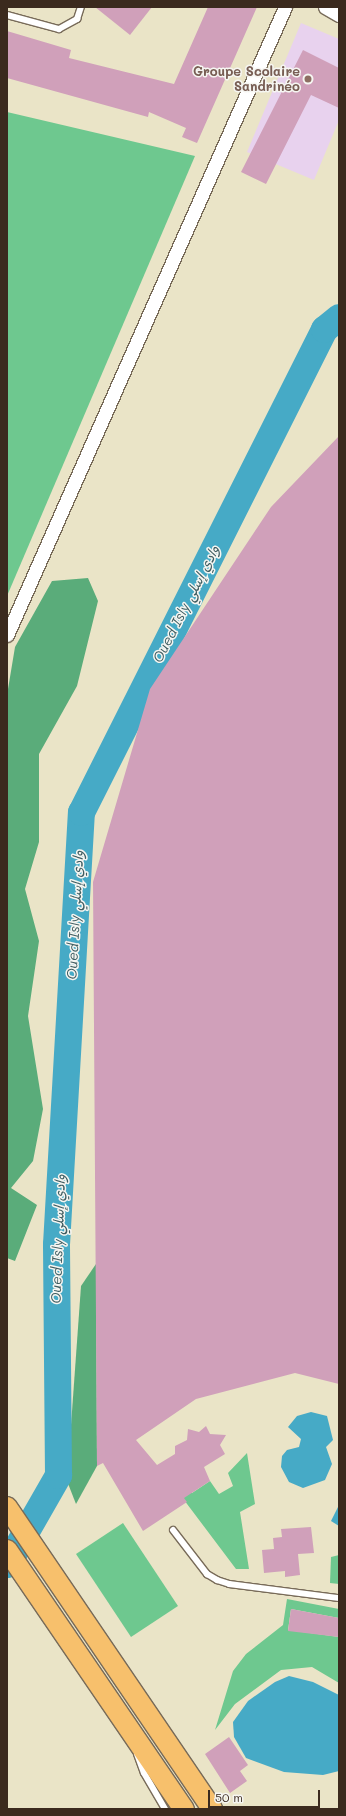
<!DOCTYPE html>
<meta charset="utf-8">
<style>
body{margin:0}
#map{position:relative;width:346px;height:1816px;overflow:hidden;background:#eae4c7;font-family:Mali,"Playpen Sans Arabic",sans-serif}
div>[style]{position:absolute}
.built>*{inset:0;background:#e8d2ee}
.green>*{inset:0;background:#6ec88f}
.forest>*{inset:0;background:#5aac7a}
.water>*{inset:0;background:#46aac6}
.river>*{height:27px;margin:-13.5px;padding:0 13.5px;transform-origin:13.5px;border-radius:13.5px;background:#46aac6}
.building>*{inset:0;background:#d0a0ba}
.roads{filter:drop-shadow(1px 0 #786b59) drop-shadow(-1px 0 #786b59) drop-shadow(0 1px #786b59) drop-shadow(0 -1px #786b59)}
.lane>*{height:6px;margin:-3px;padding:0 3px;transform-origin:3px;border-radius:3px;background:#fff}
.street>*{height:13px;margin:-6.5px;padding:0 6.5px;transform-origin:6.5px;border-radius:6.5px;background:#fff}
.primary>*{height:20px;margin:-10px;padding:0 10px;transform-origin:10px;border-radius:10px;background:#f7c06c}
.dots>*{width:11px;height:11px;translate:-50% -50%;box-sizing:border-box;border:2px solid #f6f6f2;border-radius:50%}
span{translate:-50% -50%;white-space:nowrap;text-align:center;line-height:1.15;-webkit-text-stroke:3px #f6f6f2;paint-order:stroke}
.education-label{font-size:13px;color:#785e54;font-weight:700}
.right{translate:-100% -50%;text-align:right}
.water-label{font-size:14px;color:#3f5d61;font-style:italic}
.frame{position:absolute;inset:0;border:8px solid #3b2a1e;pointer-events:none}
.scale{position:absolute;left:208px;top:1790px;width:112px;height:18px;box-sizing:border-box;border:2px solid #3b2a1e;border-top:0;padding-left:5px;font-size:12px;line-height:14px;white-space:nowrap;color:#3b2a1e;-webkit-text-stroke:3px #f6f6f2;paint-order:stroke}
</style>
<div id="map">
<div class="built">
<i style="clip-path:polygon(301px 23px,339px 39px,339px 120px,314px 180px,247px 152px)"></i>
</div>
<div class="green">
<i style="clip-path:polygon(7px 112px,195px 156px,7px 596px)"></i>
<i style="clip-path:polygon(247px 1453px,255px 1504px,240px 1512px,249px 1569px,236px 1569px,172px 1484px,192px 1493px,210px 1481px,219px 1494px,233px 1486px,228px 1473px)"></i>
<i style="clip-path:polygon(123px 1523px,178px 1606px,131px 1637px,76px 1554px)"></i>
<i style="clip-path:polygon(339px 1555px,339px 1584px,330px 1583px,331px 1557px)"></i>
<i style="clip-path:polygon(287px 1599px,339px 1609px,339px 1618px,291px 1609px,288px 1630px,339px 1637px,339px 1683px,312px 1667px,281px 1670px,235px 1704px,215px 1730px,233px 1671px,246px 1654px,283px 1625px)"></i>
</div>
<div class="forest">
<i style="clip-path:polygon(88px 578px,98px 601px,77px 686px,39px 754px,39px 842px,25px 889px,39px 941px,28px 1016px,43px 1109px,33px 1161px,11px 1188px,37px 1205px,15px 1261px,7px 1258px,7px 695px,15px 647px,52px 581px)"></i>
<i style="clip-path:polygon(96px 1264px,97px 1466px,76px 1504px,67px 1481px,81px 1286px)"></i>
</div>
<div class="water">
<i style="clip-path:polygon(311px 1412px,327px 1416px,333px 1440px,326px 1447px,332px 1464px,325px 1480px,303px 1488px,289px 1482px,281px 1467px,282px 1456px,287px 1450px,299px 1447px,301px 1439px,288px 1427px,297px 1416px)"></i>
<i style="clip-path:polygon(339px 1505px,339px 1526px,331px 1521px)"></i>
<i style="clip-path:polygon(289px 1676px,313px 1682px,339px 1695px,339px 1771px,323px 1775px,284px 1772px,246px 1758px,234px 1737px,233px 1722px,248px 1701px,275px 1682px)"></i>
</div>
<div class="river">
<i style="left:7px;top:1564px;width:103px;rotate:-60.2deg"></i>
<i style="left:58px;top:1475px;width:231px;rotate:-90.5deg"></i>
<i style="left:56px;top:1244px;width:433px;rotate:-86.7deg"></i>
<i style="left:81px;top:812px;width:541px;rotate:-63.29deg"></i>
<i style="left:324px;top:329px;width:19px;rotate:-39deg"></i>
</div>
<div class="building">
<i style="clip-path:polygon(95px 7px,152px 7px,130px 35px)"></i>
<i style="clip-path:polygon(208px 7px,257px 7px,197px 143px,182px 137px,186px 128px,149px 112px,148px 117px,7px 78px,7px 31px,71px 50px,69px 58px,174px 84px)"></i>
<i style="clip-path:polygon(303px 50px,339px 68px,339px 108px,311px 95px,266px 184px,241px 172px)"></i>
<i style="clip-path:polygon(339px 436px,339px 1384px,295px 1373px,196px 1399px,136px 1440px,157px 1465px,175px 1454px,175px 1446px,187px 1440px,188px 1429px,199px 1432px,206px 1426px,210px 1434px,226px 1435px,220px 1445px,225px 1454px,204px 1467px,210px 1481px,184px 1498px,187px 1502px,143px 1531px,103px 1463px,97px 1466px,93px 882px,150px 689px,271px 507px)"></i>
<i style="clip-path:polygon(311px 1527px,314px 1553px,298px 1554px,300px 1575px,285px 1577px,285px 1571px,264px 1573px,262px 1550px,274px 1549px,273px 1538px,282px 1537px,281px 1529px)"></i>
<i style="clip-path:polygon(291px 1609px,339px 1618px,339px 1637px,288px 1631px)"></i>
<i style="clip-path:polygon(229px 1737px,248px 1765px,240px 1771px,247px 1781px,230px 1793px,205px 1754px)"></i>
</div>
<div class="roads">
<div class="lane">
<i style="left:7px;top:15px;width:54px;rotate:15.1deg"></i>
<i style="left:59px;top:29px;width:21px;rotate:-29deg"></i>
<i style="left:77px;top:19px;width:13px;rotate:-72deg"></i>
<i style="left:173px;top:1530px;width:56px;rotate:52.3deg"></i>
<i style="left:207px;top:1574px;width:12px;rotate:31deg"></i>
<i style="left:217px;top:1580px;width:13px;rotate:18deg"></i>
<i style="left:229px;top:1584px;width:111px;rotate:7.3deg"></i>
<i style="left:137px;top:1754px;width:20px;rotate:70deg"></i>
<i style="left:144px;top:1773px;width:42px;rotate:59.7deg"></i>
</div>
<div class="street">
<i style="left:325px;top:7px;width:16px;rotate:30deg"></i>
<i style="left:7px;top:635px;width:687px;rotate:-66.12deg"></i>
</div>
<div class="primary">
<i style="left:7px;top:1507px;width:365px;rotate:55.8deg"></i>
<i style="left:7px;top:1550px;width:314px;rotate:55.7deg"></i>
</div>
</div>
<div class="dots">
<i style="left:308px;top:79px;background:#8d6e63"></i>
</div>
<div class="education-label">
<span class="right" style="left:300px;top:79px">Groupe Scolaire<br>Sandrinéo</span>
</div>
<div class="water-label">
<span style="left:186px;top:604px;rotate:-63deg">Oued Isly وادي إسلي</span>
<span style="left:75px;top:915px;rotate:-87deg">Oued Isly وادي إسلي</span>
<span style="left:58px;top:1239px;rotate:-88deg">Oued Isly وادي إسلي</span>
</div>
<div class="frame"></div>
<div class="scale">50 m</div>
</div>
